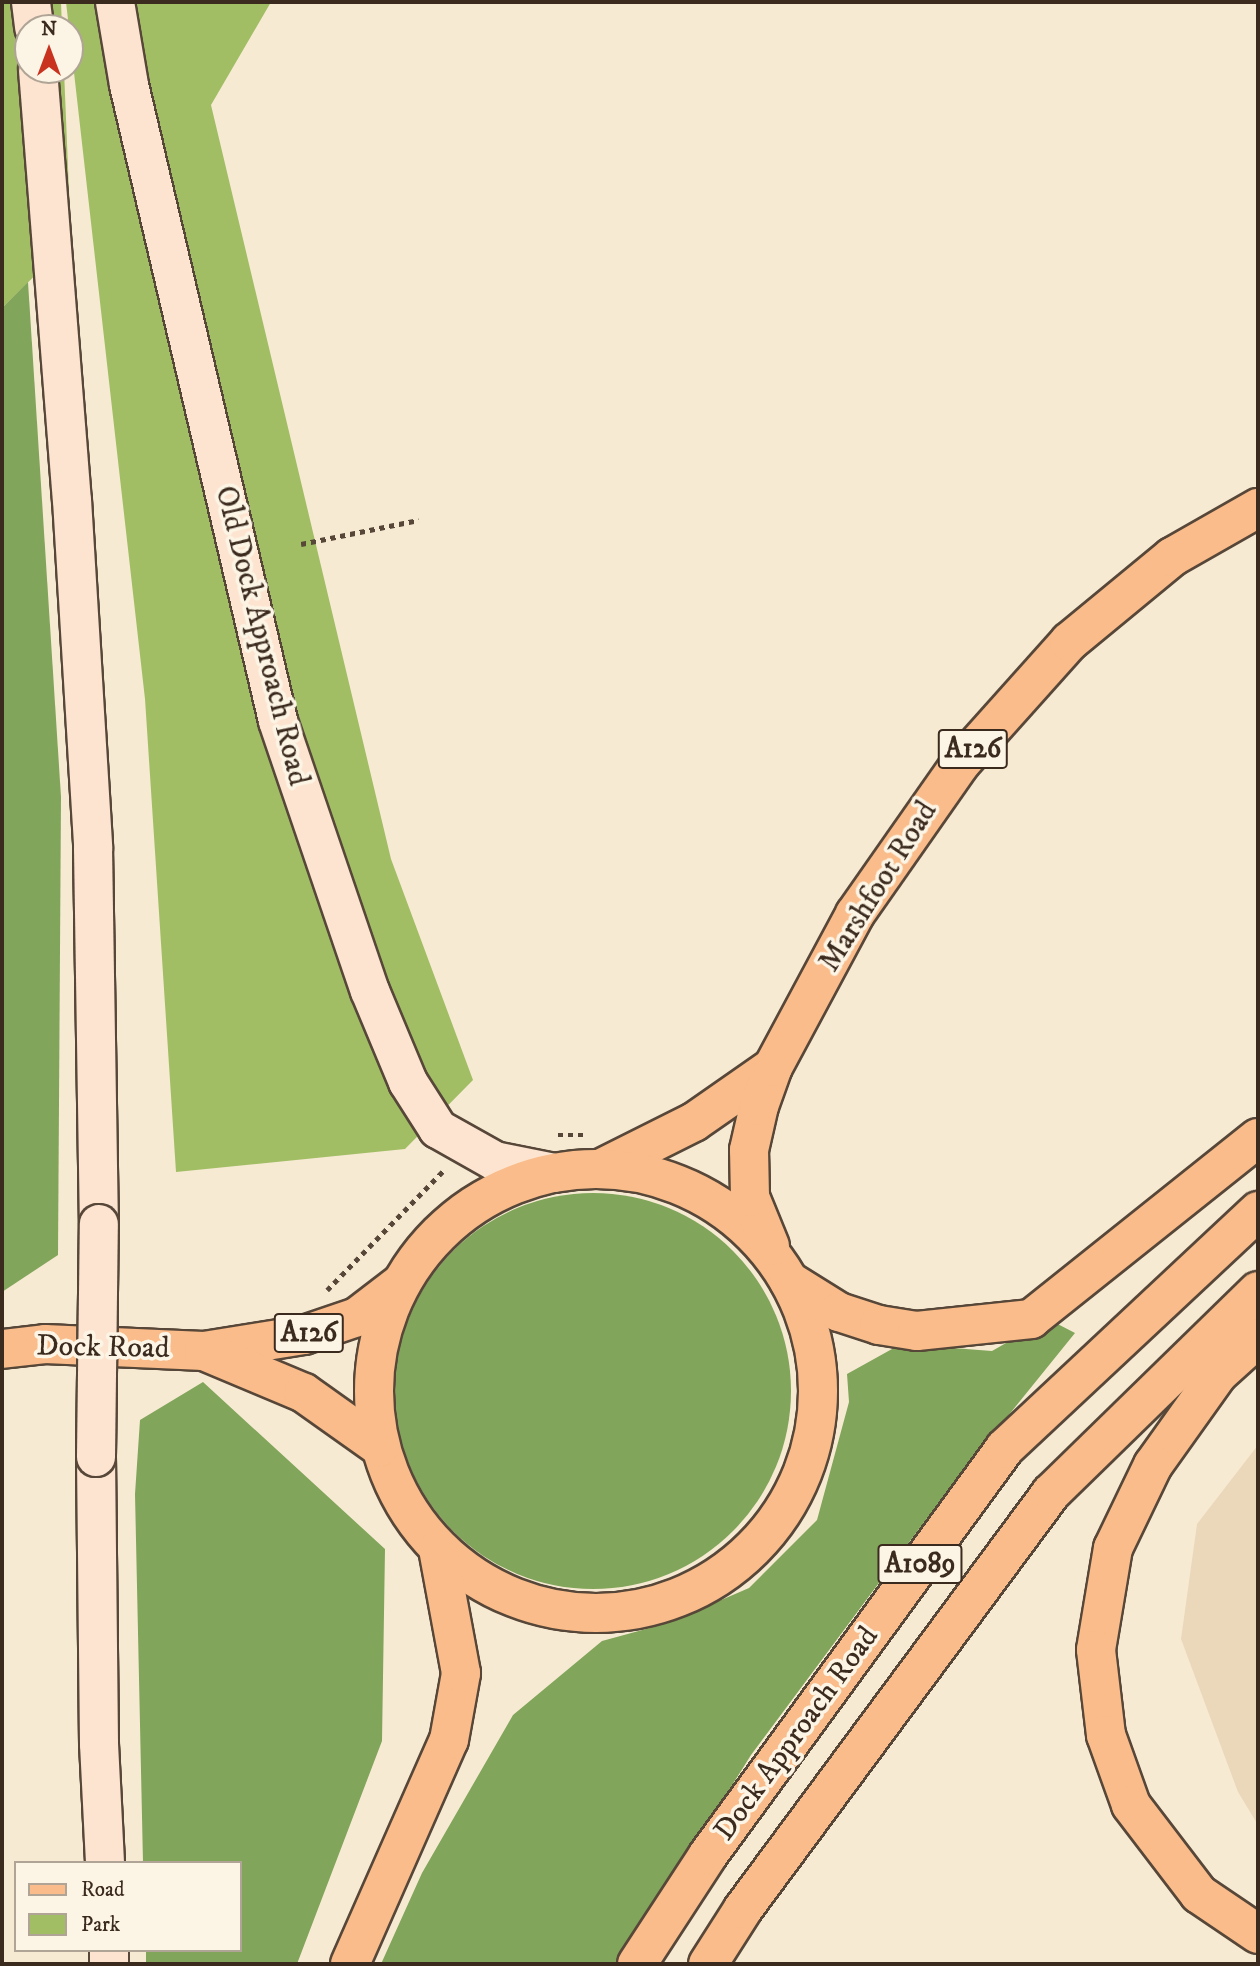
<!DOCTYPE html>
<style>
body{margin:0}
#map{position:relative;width:1260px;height:1966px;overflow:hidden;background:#f7ead3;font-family:"IM FELL DW Pica",serif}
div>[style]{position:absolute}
.built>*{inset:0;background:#ebd8ba}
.green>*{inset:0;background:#a2be65}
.forest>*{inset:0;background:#81a55a}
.round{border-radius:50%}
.path>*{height:4.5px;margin-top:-2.25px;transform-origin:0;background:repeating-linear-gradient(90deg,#574739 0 5px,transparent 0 10px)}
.roads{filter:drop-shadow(2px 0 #574739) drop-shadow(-2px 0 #574739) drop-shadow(0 2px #574739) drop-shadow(0 -2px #574739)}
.secondary>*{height:38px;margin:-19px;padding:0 19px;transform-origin:19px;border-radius:19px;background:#fde4d0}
.primary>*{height:38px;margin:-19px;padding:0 19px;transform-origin:19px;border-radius:19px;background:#f9bc8a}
.primary>.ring{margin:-19px;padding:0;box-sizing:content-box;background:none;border:38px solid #f9bc8a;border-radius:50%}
.highway>*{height:38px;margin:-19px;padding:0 19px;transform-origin:19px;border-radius:19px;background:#f9bc8a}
.bridges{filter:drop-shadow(2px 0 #574739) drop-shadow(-2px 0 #574739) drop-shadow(0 2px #574739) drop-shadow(0 -2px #574739)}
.secondary-bridge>*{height:38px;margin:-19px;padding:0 19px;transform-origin:19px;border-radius:19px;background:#fde4d0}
span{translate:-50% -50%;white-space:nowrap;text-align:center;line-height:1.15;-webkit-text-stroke:7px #fcf5e5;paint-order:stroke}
.shield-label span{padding:2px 5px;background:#fcf5e5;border:2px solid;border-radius:5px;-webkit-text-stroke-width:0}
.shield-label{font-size:28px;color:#3b2a1e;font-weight:700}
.street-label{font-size:30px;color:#3b2a1e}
.frame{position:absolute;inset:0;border:4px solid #3b2a1e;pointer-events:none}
.legend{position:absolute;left:14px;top:1861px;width:228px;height:91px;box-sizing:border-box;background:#fcf5e5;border:2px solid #afa495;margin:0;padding:9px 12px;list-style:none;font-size:21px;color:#3b2a1e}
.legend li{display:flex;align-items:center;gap:14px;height:35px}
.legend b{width:35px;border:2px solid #afa495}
.north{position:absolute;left:14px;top:14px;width:70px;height:70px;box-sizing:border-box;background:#fcf5e5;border:2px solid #afa495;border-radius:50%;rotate:0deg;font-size:19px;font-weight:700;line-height:28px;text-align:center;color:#3b2a1e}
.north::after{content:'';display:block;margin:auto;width:24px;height:32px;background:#c8321e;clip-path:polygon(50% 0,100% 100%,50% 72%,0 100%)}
</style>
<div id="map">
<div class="built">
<i style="clip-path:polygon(1258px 1445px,1258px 1825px,1238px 1792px,1181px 1639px,1197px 1524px)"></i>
</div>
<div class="green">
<i style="clip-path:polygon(2px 2px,61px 2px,62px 28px,28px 28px,28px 70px,64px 70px,71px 240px,2px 308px)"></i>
<i style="clip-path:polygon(66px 2px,271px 2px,211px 105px,391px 859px,473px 1080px,405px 1149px,176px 1172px,145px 699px)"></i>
</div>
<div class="forest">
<i style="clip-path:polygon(28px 282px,61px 797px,58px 1255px,2px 1292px,2px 308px)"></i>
<i class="round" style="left:395px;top:1193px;width:396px;height:396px"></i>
<i style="clip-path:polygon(1048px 1319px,1075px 1333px,948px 1490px,751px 1755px,620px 1964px,381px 1964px,422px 1873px,513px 1715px,602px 1641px,668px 1623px,749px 1588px,817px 1520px,849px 1402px,847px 1374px,901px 1344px,992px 1351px)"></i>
<i style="clip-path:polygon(203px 1382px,385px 1549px,382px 1741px,297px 1964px,146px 1964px,146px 1950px,240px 1950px,240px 1863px,143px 1863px,135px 1494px,140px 1420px)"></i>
</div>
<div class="path">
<i style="left:301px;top:544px;width:120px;rotate:-11.5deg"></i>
<i style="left:558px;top:1135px;width:26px"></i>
<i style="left:327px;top:1290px;width:166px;rotate:-45.7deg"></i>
</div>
<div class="roads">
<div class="secondary">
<i style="left:31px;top:2px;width:26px;rotate:83deg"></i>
<i style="left:115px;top:2px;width:84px;rotate:80.4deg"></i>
<i style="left:129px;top:85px;width:653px;rotate:76.81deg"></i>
<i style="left:278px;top:721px;width:285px;rotate:71.2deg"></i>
<i style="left:370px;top:991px;width:99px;rotate:67.3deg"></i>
<i style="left:408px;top:1082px;width:56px;rotate:57.4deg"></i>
<i style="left:438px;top:1129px;width:65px;rotate:29.3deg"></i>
<i style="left:495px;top:1161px;width:60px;rotate:11.5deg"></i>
<i style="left:38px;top:70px;width:431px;rotate:85.5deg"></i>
<i style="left:72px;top:500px;width:349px;rotate:86.5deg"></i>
<i style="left:93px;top:848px;width:376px;rotate:89.1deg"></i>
<i style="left:96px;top:1457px;width:287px;rotate:89.4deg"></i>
<i style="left:99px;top:1744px;width:119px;rotate:87.1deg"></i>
<i style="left:109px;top:1950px;width:14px;rotate:90deg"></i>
</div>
<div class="primary">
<i style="left:600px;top:1169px;width:105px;rotate:-26.6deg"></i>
<i style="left:694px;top:1122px;width:96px;rotate:-34.8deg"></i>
<i class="ring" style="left:374px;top:1169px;width:406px;height:406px"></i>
<i style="left:770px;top:1246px;width:53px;rotate:-112.2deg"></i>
<i style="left:750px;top:1197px;width:47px;rotate:-91.2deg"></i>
<i style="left:749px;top:1150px;width:45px;rotate:-77.2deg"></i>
<i style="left:759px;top:1106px;width:41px;rotate:-70.3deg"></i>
<i style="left:773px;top:1067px;width:174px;rotate:-61.8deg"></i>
<i style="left:855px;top:914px;width:183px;rotate:-55deg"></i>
<i style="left:960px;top:764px;width:164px;rotate:-48.2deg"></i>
<i style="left:1069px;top:642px;width:134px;rotate:-39.5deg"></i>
<i style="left:1172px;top:557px;width:99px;rotate:-29.7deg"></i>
<i style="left:2px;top:1349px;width:43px;rotate:-6.6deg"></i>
<i style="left:45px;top:1344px;width:159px;rotate:2.5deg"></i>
<i style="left:204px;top:1351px;width:101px;rotate:-9.1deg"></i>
<i style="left:304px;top:1335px;width:56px;rotate:-18.8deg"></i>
<i style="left:357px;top:1317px;width:54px;rotate:-37.5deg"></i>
<i style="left:204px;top:1351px;width:108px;rotate:22.8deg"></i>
<i style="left:304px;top:1393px;width:93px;rotate:35.4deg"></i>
</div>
<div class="highway">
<i style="left:789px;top:1281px;width:59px;rotate:31.8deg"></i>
<i style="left:839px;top:1312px;width:42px;rotate:18deg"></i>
<i style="left:879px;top:1325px;width:38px;rotate:9deg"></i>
<i style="left:917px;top:1331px;width:115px;rotate:-6deg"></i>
<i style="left:1031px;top:1319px;width:290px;rotate:-38.6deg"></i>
<i style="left:1258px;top:1338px;width:54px;rotate:138deg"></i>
<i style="left:1218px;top:1374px;width:112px;rotate:125.5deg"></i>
<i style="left:1153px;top:1465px;width:92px;rotate:115.7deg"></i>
<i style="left:1113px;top:1548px;width:103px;rotate:99.5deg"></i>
<i style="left:1096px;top:1650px;width:86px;rotate:83.3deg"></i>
<i style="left:1106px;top:1735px;width:74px;rotate:70.3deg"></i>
<i style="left:1131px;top:1805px;width:112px;rotate:52.6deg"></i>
<i style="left:1199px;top:1894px;width:71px;rotate:34.1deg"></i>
<i style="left:350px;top:1964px;width:245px;rotate:-66.2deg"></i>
<i style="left:449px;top:1740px;width:68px;rotate:-79.8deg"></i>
<i style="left:461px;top:1673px;width:126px;rotate:-100.5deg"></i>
<i style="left:637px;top:1964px;width:130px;rotate:-56.9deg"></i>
<i style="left:708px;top:1855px;width:504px;rotate:-53.88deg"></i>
<i style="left:1005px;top:1448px;width:347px;rotate:-43.1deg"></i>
<i style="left:708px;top:1964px;width:65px;rotate:-57.5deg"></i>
<i style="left:743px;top:1909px;width:518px;rotate:-53.48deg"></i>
<i style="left:1051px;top:1493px;width:289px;rotate:-44.3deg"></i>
</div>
</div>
<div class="bridges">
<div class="secondary-bridge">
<i style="left:96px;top:1457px;width:233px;rotate:-89.3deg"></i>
</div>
</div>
<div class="shield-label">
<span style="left:973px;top:749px">A126</span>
<span style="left:309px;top:1333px">A126</span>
<span style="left:920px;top:1564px">A1089</span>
</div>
<div class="street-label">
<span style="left:261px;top:636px;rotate:76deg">Old Dock Approach Road</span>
<span style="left:879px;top:887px;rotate:-58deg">Marshfoot Road</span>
<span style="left:103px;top:1348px;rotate:1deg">Dock Road</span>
<span style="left:797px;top:1734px;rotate:-54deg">Dock Approach Road</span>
</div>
<div class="frame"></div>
<ul class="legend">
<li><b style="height:9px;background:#f9bc8a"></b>Road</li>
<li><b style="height:19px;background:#a2be65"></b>Park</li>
</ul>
<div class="north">N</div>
</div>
